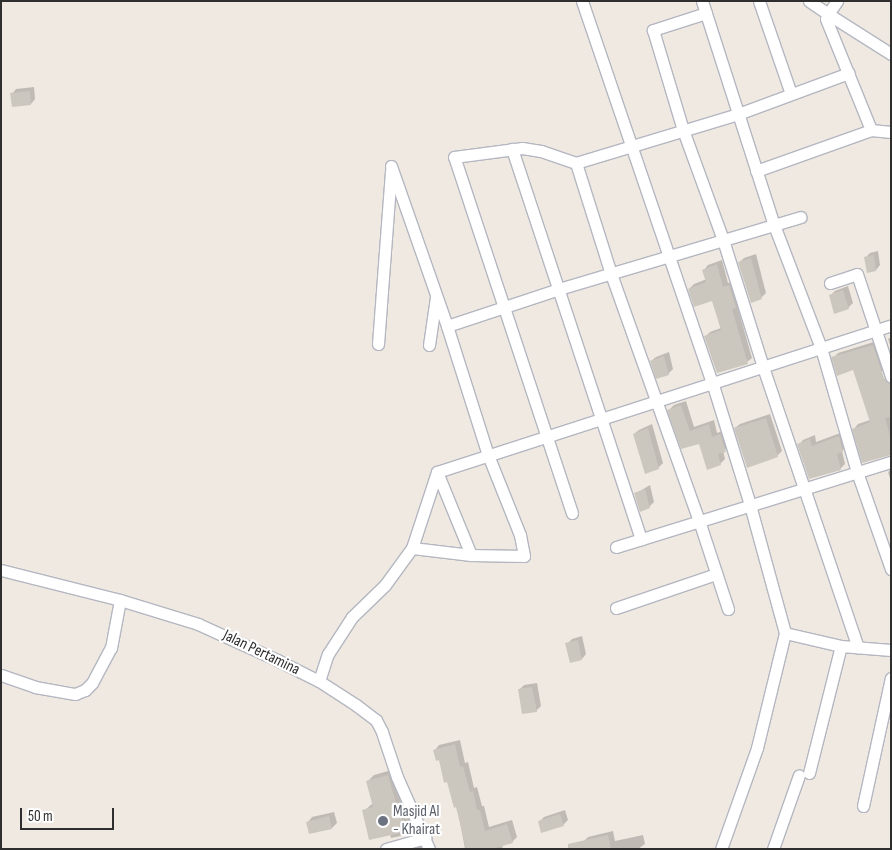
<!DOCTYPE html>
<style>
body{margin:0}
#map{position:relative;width:892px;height:850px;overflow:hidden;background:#efe9e1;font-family:"Sofia Sans Condensed",sans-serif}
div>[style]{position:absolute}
.shadow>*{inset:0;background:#0003}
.building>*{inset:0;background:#cbc7bf}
.roads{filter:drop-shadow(1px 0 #b4b7c1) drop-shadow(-1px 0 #b4b7c1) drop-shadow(0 1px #b4b7c1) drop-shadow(0 -1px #b4b7c1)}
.street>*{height:11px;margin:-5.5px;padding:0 5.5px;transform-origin:5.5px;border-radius:5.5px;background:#fff}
.dots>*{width:14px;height:14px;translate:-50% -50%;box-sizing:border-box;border:2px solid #fff;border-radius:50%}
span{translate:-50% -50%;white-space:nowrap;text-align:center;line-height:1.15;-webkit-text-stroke:4.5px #fff;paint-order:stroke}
.street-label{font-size:16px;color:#2e2e2e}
.worship-label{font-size:16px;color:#5b616d}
.left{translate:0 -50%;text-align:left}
.frame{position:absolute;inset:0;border:2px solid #2e2e2e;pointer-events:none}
.scale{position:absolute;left:20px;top:808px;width:94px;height:22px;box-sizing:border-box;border:2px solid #2e2e2e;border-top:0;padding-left:6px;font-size:15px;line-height:18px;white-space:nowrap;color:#2e2e2e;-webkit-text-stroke:4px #fff;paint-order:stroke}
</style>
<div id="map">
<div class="shadow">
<i style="clip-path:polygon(34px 87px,35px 99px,31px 104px,12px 94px,16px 89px)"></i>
<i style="clip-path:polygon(878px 251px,880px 265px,876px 270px,865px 258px,870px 253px)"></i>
<i style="clip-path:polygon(756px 254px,766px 293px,761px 298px,739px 263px,744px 258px)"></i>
<i style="clip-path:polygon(722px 260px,728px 283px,734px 281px,741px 302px,737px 305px,752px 358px,747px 362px,706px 336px,710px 332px,721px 328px,712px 299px,689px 289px,694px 284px,707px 279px,704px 270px,708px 265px)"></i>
<i style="clip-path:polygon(848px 286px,853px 303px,848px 308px,830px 296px,835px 291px)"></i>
<i style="clip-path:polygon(891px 337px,891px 348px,888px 339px)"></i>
<i style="clip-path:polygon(877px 341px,886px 368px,879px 373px,891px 417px,891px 454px,854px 429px,858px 424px,870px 420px,854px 369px,833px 358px,838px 353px)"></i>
<i style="clip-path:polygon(669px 352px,673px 369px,668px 374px,651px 361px,656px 357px)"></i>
<i style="clip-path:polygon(686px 401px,694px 427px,714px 420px,717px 433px,725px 430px,730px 446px,723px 451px,725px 459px,720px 464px,669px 410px,674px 405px)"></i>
<i style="clip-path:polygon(770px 414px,782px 451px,777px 456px,735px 428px,740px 424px)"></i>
<i style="clip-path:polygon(652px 424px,663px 463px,658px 468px,634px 434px,639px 430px)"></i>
<i style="clip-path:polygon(843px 432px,847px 446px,842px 451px,845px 464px,840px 469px,799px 445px,803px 440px,815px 435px,816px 442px)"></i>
<i style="clip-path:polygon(891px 469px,891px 482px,888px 472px)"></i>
<i style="clip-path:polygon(650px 485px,654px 502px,649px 507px,635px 494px)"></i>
<i style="clip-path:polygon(582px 636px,586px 654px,582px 659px,567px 644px,572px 639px)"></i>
<i style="clip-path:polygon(537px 683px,541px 706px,536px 711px,519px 690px,524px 685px)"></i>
<i style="clip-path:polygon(460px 740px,465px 763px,468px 762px,474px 788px,477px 787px,482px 806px,484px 806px,489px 827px,512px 820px,517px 837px,512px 842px,502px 845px,503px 849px,465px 849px,457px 805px,435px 750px,439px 745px)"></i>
<i style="clip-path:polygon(395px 769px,405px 796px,412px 828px,405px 835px,391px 838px,390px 834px,364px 811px,373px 803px,368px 781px,374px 775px)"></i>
<i style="clip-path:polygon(565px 810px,568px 820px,563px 825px,539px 822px,544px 817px)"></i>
<i style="clip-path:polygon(334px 812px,337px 823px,332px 828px,310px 833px,308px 822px,312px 817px)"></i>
<i style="clip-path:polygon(613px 831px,615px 841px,643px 835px,645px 844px,638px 849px,584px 849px,583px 842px,588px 837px)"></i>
<i style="clip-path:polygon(425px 843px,427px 849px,405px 849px)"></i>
</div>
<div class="building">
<i style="clip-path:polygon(30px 91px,31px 105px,12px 107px,10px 93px)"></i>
<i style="clip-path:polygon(874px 255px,876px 271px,867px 273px,864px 257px)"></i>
<i style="clip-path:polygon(751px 258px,762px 299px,751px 303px,738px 262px)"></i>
<i style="clip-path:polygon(717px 264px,723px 287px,729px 285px,736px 308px,732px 309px,748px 364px,717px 373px,704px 336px,721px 330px,712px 301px,694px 307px,688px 289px,706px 282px,702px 270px)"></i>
<i style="clip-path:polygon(843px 290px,849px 309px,834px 314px,829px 295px)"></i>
<i style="clip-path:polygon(873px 345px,884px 378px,891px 383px,891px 417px,885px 418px,891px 439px,891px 455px,862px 463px,852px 429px,870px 422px,853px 370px,837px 376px,831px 357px)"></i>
<i style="clip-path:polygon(664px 356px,669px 375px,656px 379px,650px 361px)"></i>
<i style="clip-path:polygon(681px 405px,690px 431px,709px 424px,712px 437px,720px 434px,726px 452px,718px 454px,721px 465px,707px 470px,699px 444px,681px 449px,667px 410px)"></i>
<i style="clip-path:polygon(766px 418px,778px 457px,747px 468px,734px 428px)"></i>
<i style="clip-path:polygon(648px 428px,659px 469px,645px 474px,633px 434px)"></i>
<i style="clip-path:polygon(839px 436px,843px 452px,837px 454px,841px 470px,809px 479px,797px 444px,810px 439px,812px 446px)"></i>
<i style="clip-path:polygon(645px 489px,650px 508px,640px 512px,634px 493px)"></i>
<i style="clip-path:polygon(578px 640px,582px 660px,570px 663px,565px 643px)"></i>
<i style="clip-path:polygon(532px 687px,537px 712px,522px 714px,518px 689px)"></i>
<i style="clip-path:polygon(455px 744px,460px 767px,463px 766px,470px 792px,473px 791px,477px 810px,480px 810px,485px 831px,507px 824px,513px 843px,492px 849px,466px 849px,456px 807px,454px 808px,447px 782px,444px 783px,439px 760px,436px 761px,433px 750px)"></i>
<i style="clip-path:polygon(388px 775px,396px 803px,398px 802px,405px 832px,369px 840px,362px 810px,373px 807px,366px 781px)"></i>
<i style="clip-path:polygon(560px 814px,564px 826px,541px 833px,538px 821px)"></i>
<i style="clip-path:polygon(329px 816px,332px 829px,309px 834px,306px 822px)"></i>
<i style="clip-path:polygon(608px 835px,611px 849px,568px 849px,568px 844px)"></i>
</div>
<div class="roads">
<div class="street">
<i style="left:582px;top:1px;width:403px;rotate:71.2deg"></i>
<i style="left:712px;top:382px;width:129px;rotate:72.8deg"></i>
<i style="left:750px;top:505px;width:133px;rotate:74.7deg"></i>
<i style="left:785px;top:633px;width:118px;rotate:103.7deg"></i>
<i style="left:757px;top:748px;width:107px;rotate:109.6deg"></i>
<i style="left:702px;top:1px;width:235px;rotate:72.2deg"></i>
<i style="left:774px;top:225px;width:132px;rotate:69.1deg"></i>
<i style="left:821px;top:348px;width:129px;rotate:73.8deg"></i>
<i style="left:857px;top:472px;width:103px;rotate:70.7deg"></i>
<i style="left:759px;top:1px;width:98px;rotate:71deg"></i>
<i style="left:809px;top:1px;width:23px;rotate:34deg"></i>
<i style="left:828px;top:14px;width:5px;rotate:112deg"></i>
<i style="left:826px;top:19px;width:120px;rotate:67.9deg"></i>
<i style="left:871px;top:130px;width:20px;rotate:6deg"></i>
<i style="left:837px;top:1px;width:16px;rotate:125deg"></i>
<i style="left:828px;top:14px;width:75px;rotate:32.4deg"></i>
<i style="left:706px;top:13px;width:56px;rotate:162.2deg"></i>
<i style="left:653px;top:30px;width:104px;rotate:73.3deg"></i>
<i style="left:683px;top:130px;width:117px;rotate:70deg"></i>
<i style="left:723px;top:240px;width:133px;rotate:72.5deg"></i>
<i style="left:763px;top:367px;width:296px;rotate:71.3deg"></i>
<i style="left:512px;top:149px;width:411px;rotate:71.7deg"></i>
<i style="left:391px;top:166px;width:170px;rotate:70.7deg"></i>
<i style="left:447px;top:326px;width:135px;rotate:72.4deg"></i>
<i style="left:488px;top:455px;width:86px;rotate:68.2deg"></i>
<i style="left:520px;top:535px;width:21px;rotate:79deg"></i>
<i style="left:524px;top:556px;width:53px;rotate:-178.9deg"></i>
<i style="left:471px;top:555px;width:59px;rotate:-173.2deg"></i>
<i style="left:756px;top:171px;width:122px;rotate:-19.6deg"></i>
<i style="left:830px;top:283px;width:28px;rotate:-18deg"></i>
<i style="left:857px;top:274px;width:108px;rotate:71.6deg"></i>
<i style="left:447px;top:326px;width:118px;rotate:-18.3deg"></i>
<i style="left:559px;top:289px;width:252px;rotate:-16.6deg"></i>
<i style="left:378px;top:344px;width:174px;rotate:-85.7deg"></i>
<i style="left:429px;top:345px;width:49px;rotate:-81.7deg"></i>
<i style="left:437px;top:472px;width:477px;rotate:-17.9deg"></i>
<i style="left:437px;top:472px;width:90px;rotate:67.7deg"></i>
<i style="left:572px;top:513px;width:375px;rotate:-108.3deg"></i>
<i style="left:454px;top:157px;width:69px;rotate:-7.5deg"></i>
<i style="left:522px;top:148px;width:19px;rotate:9deg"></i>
<i style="left:541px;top:151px;width:37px;rotate:19deg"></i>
<i style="left:616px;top:547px;width:288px;rotate:-17.2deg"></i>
<i style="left:1px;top:570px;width:123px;rotate:14.1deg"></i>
<i style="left:120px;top:600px;width:82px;rotate:17.1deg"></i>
<i style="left:198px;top:624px;width:87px;rotate:24.5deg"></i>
<i style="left:277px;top:660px;width:47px;rotate:26.6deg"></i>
<i style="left:319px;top:681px;width:44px;rotate:33deg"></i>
<i style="left:356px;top:705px;width:25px;rotate:37deg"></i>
<i style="left:376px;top:720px;width:13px;rotate:63deg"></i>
<i style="left:382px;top:732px;width:47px;rotate:71.6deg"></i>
<i style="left:397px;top:777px;width:79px;rotate:66deg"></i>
<i style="left:616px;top:608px;width:106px;rotate:-18.8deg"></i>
<i style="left:728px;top:609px;width:93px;rotate:-108.2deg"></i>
<i style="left:699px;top:521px;width:262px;rotate:-109.6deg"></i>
<i style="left:611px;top:274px;width:116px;rotate:-107.5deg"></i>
<i style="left:576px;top:163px;width:169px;rotate:-16.8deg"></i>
<i style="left:738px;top:114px;width:118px;rotate:-20.3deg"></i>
<i style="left:785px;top:633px;width:57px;rotate:13.1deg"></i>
<i style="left:841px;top:646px;width:50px;rotate:4.6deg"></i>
<i style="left:1px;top:675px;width:36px;rotate:19deg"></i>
<i style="left:35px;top:687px;width:41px;rotate:9.9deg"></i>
<i style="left:75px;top:694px;width:11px;rotate:-22deg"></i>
<i style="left:85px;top:690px;width:10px;rotate:-45deg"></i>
<i style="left:92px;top:683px;width:40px;rotate:-62deg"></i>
<i style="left:111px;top:648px;width:49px;rotate:-79.4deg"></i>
<i style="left:319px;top:681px;width:28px;rotate:-72deg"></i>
<i style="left:328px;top:654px;width:44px;rotate:-57deg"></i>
<i style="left:352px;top:617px;width:46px;rotate:-44.1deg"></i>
<i style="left:385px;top:585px;width:46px;rotate:-53.9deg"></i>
<i style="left:412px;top:548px;width:80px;rotate:-71.8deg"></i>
<i style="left:809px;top:773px;width:131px;rotate:-75.9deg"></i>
<i style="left:863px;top:806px;width:131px;rotate:-77.7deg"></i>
<i style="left:386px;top:849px;width:41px;rotate:-15.8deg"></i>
<i style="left:773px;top:849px;width:78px;rotate:-70.6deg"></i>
</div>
</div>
<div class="dots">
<i style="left:383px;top:821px;background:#6b7280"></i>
</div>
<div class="street-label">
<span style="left:261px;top:653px;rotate:26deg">Jalan Pertamina</span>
</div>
<div class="worship-label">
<span class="left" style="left:393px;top:821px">Masjid Al<br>- Khairat</span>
</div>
<div class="frame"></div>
<div class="scale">50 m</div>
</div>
